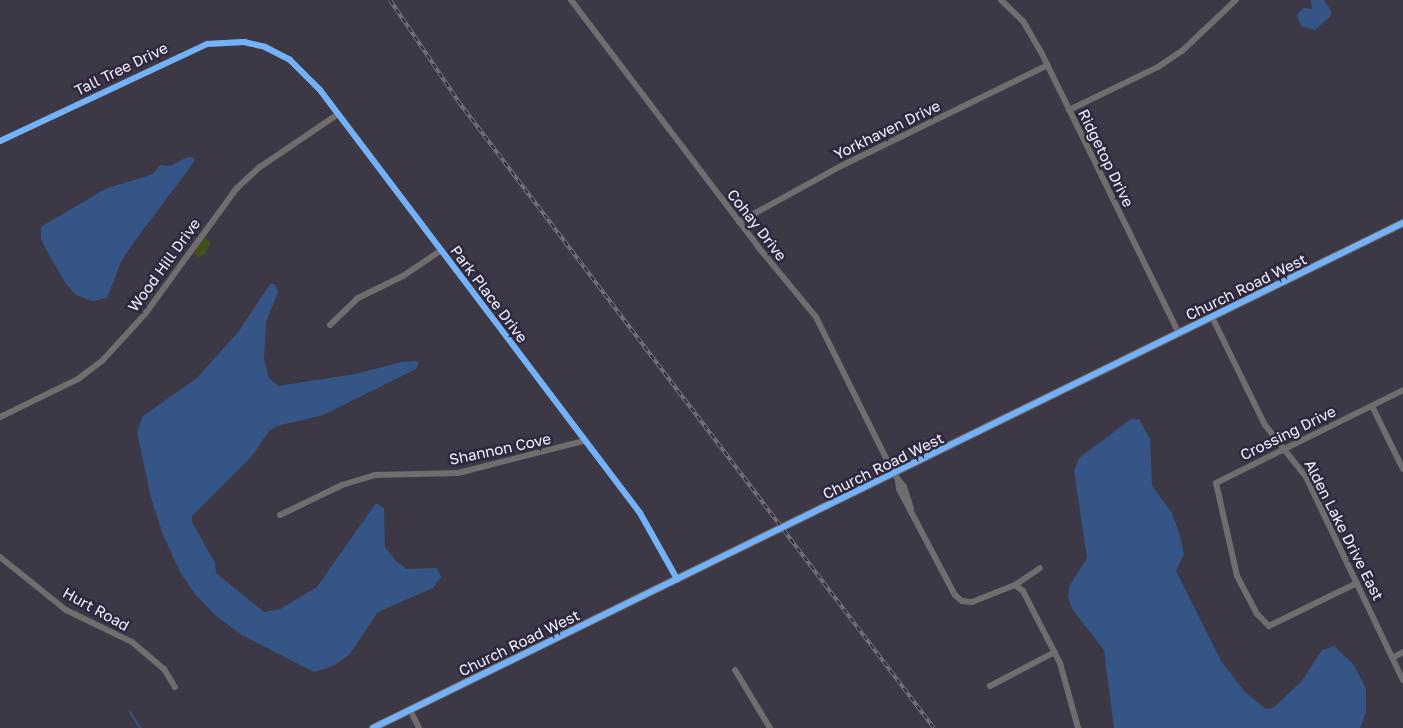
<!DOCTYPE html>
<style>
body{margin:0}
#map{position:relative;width:1403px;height:728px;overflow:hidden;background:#3c3845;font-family:"Golos Text",sans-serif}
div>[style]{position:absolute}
.green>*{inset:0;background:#454f1b}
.water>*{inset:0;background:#355586}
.stream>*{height:2px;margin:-1px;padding:0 1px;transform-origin:1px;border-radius:1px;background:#355586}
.minor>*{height:6px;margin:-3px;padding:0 3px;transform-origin:3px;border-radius:3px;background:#716c6d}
.tertiary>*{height:8px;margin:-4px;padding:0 4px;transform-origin:4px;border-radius:4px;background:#716c6d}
.rail>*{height:4px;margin-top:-2px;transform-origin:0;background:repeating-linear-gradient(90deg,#2e293f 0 5.5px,#757277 0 11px);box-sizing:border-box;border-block:1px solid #757277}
.cycleway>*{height:6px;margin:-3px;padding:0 3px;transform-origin:3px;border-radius:3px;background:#73b2f8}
span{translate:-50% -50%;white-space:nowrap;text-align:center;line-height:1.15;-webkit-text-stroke:5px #2e293f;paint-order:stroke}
.street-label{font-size:15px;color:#f3f1fd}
</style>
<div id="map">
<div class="green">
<i style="clip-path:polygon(202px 236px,211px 242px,205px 254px,198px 258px,192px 251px)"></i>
</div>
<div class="water">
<i style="clip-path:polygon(1311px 0,1324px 0,1331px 11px,1331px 16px,1315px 30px,1301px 26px,1297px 15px,1303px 8px,1312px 9px)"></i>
<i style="clip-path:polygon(188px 157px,194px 158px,194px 162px,131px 246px,121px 262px,107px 298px,92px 301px,76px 295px,66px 284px,48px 253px,41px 239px,41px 227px,105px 189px,153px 174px,160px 165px,170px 166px)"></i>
<i style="clip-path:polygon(270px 284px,275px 284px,278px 292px,266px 322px,264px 359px,269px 378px,278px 386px,355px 374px,402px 362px,417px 361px,419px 363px,416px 369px,323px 415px,277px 426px,269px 431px,252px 456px,192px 516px,192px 522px,215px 563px,216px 573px,264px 612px,280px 609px,317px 587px,376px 503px,384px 508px,385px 547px,396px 561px,407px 569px,437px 568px,441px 577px,433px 588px,378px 612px,349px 655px,333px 666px,314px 672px,242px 635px,216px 616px,195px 594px,180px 572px,163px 535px,151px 498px,137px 432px,143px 416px,197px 378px,239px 331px)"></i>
<i style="clip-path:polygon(1131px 419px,1139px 419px,1150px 439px,1152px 486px,1172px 513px,1180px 536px,1184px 554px,1176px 571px,1221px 661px,1245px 692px,1266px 709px,1273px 708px,1302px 681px,1322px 650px,1334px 646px,1354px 665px,1366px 689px,1366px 713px,1360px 728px,1114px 728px,1104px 650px,1073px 610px,1068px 598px,1069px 587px,1087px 558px,1074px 471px,1079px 458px)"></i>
</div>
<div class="stream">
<i style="left:130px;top:712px;width:19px;rotate:58deg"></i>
</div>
<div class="minor">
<i style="left:571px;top:0;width:311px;rotate:52.8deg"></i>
<i style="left:759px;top:248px;width:89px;rotate:50.4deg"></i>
<i style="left:816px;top:317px;width:175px;rotate:63.6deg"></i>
<i style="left:894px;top:474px;width:16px;rotate:52deg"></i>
<i style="left:904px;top:487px;width:22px;rotate:72deg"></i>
<i style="left:1001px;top:0;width:30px;rotate:44deg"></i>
<i style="left:1023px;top:21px;width:34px;rotate:60deg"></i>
<i style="left:1040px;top:50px;width:316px;rotate:63.9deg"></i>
<i style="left:1069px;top:110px;width:99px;rotate:-25.8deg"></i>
<i style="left:1158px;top:67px;width:29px;rotate:-34deg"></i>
<i style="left:1182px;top:51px;width:74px;rotate:-43.4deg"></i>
<i style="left:0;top:141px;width:229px;rotate:-25.1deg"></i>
<i style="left:207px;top:44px;width:37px;rotate:-3deg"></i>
<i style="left:244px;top:42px;width:22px;rotate:13deg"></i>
<i style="left:265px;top:47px;width:28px;rotate:27deg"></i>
<i style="left:290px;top:60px;width:42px;rotate:45deg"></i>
<i style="left:320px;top:90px;width:530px;rotate:52.89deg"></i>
<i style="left:640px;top:513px;width:76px;rotate:60.7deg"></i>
<i style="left:739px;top:222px;width:116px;rotate:-28.8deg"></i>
<i style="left:841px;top:166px;width:230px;rotate:-26deg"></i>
<i style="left:1212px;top:317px;width:120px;rotate:63.9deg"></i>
<i style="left:1265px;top:425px;width:66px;rotate:51.7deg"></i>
<i style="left:1306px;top:477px;width:225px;rotate:64.5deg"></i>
<i style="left:330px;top:325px;width:39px;rotate:-44deg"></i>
<i style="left:358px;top:298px;width:50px;rotate:-26.1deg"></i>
<i style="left:403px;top:276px;width:45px;rotate:-34deg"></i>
<i style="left:1372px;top:406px;width:70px;rotate:63.8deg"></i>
<i style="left:0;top:417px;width:87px;rotate:-26deg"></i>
<i style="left:78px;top:379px;width:30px;rotate:-37deg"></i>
<i style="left:102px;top:361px;width:64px;rotate:-47.5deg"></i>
<i style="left:145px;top:314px;width:155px;rotate:-53.9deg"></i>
<i style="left:236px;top:189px;width:33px;rotate:-43deg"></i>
<i style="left:260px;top:167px;width:94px;rotate:-34.2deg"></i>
<i style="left:898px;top:481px;width:8px;rotate:83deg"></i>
<i style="left:899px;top:489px;width:120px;rotate:62.2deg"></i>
<i style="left:955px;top:595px;width:9px;rotate:41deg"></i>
<i style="left:962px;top:601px;width:10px;rotate:6deg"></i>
<i style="left:972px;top:602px;width:46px;rotate:-21.6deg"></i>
<i style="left:1015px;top:585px;width:30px;rotate:-34deg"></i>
<i style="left:280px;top:515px;width:69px;rotate:-25.8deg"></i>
<i style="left:342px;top:485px;width:34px;rotate:-17deg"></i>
<i style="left:375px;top:475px;width:83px;rotate:-1.4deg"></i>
<i style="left:458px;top:473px;width:130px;rotate:-14.3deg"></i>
<i style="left:0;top:557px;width:85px;rotate:38.8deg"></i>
<i style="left:66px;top:610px;width:73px;rotate:25.9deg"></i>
<i style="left:132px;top:642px;width:42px;rotate:40.2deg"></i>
<i style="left:164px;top:669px;width:21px;rotate:59deg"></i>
<i style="left:1357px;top:583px;width:98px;rotate:154deg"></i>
<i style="left:1269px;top:626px;width:17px;rotate:-135deg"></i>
<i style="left:1257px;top:614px;width:43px;rotate:-117.8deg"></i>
<i style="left:1237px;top:576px;width:95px;rotate:-102.7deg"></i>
<i style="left:1216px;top:483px;width:209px;rotate:-26.4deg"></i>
<i style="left:1015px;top:585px;width:10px;rotate:37deg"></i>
<i style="left:1023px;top:591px;width:81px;rotate:62.8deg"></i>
<i style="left:1060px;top:663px;width:67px;rotate:74.5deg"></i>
<i style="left:1394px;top:657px;width:10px;rotate:-29deg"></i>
<i style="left:735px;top:670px;width:68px;rotate:58.9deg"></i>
<i style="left:990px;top:686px;width:73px;rotate:-27.6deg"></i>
<i style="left:410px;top:710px;width:20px;rotate:63deg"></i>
</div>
<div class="tertiary">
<i style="left:373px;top:728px;width:1147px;rotate:-26.12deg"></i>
</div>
<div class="rail">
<i style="left:390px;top:0;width:122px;rotate:56deg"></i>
<i style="left:458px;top:101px;width:787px;rotate:52.8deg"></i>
</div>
<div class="cycleway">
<i style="left:0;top:141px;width:229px;rotate:-25.1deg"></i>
<i style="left:207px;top:44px;width:37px;rotate:-3deg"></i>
<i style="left:244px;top:42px;width:22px;rotate:13deg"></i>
<i style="left:265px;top:47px;width:28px;rotate:27deg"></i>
<i style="left:290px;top:60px;width:42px;rotate:45deg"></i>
<i style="left:320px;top:90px;width:530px;rotate:52.89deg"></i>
<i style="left:640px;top:513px;width:76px;rotate:60.7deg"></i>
<i style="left:373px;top:728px;width:1147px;rotate:-26.12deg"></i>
</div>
<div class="street-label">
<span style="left:121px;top:69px;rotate:-26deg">Tall Tree Drive</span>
<span style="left:887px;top:130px;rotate:-26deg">Yorkhaven Drive</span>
<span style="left:1106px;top:158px;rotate:64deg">Ridgetop Drive</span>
<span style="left:757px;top:225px;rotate:52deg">Cohay Drive</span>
<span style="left:164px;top:265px;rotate:-54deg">Wood Hill Drive</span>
<span style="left:1246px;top:287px;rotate:-26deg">Church Road West</span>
<span style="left:489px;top:294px;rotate:53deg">Park Place Drive</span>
<span style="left:1288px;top:433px;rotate:-26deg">Crossing Drive</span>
<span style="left:500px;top:449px;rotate:-12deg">Shannon Cove</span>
<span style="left:883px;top:466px;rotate:-26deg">Church Road West</span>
<span style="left:1344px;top:530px;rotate:63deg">Alden Lake Drive East</span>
<span style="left:96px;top:609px;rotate:29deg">Hurt Road</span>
<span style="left:519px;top:643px;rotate:-26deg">Church Road West</span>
</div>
</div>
